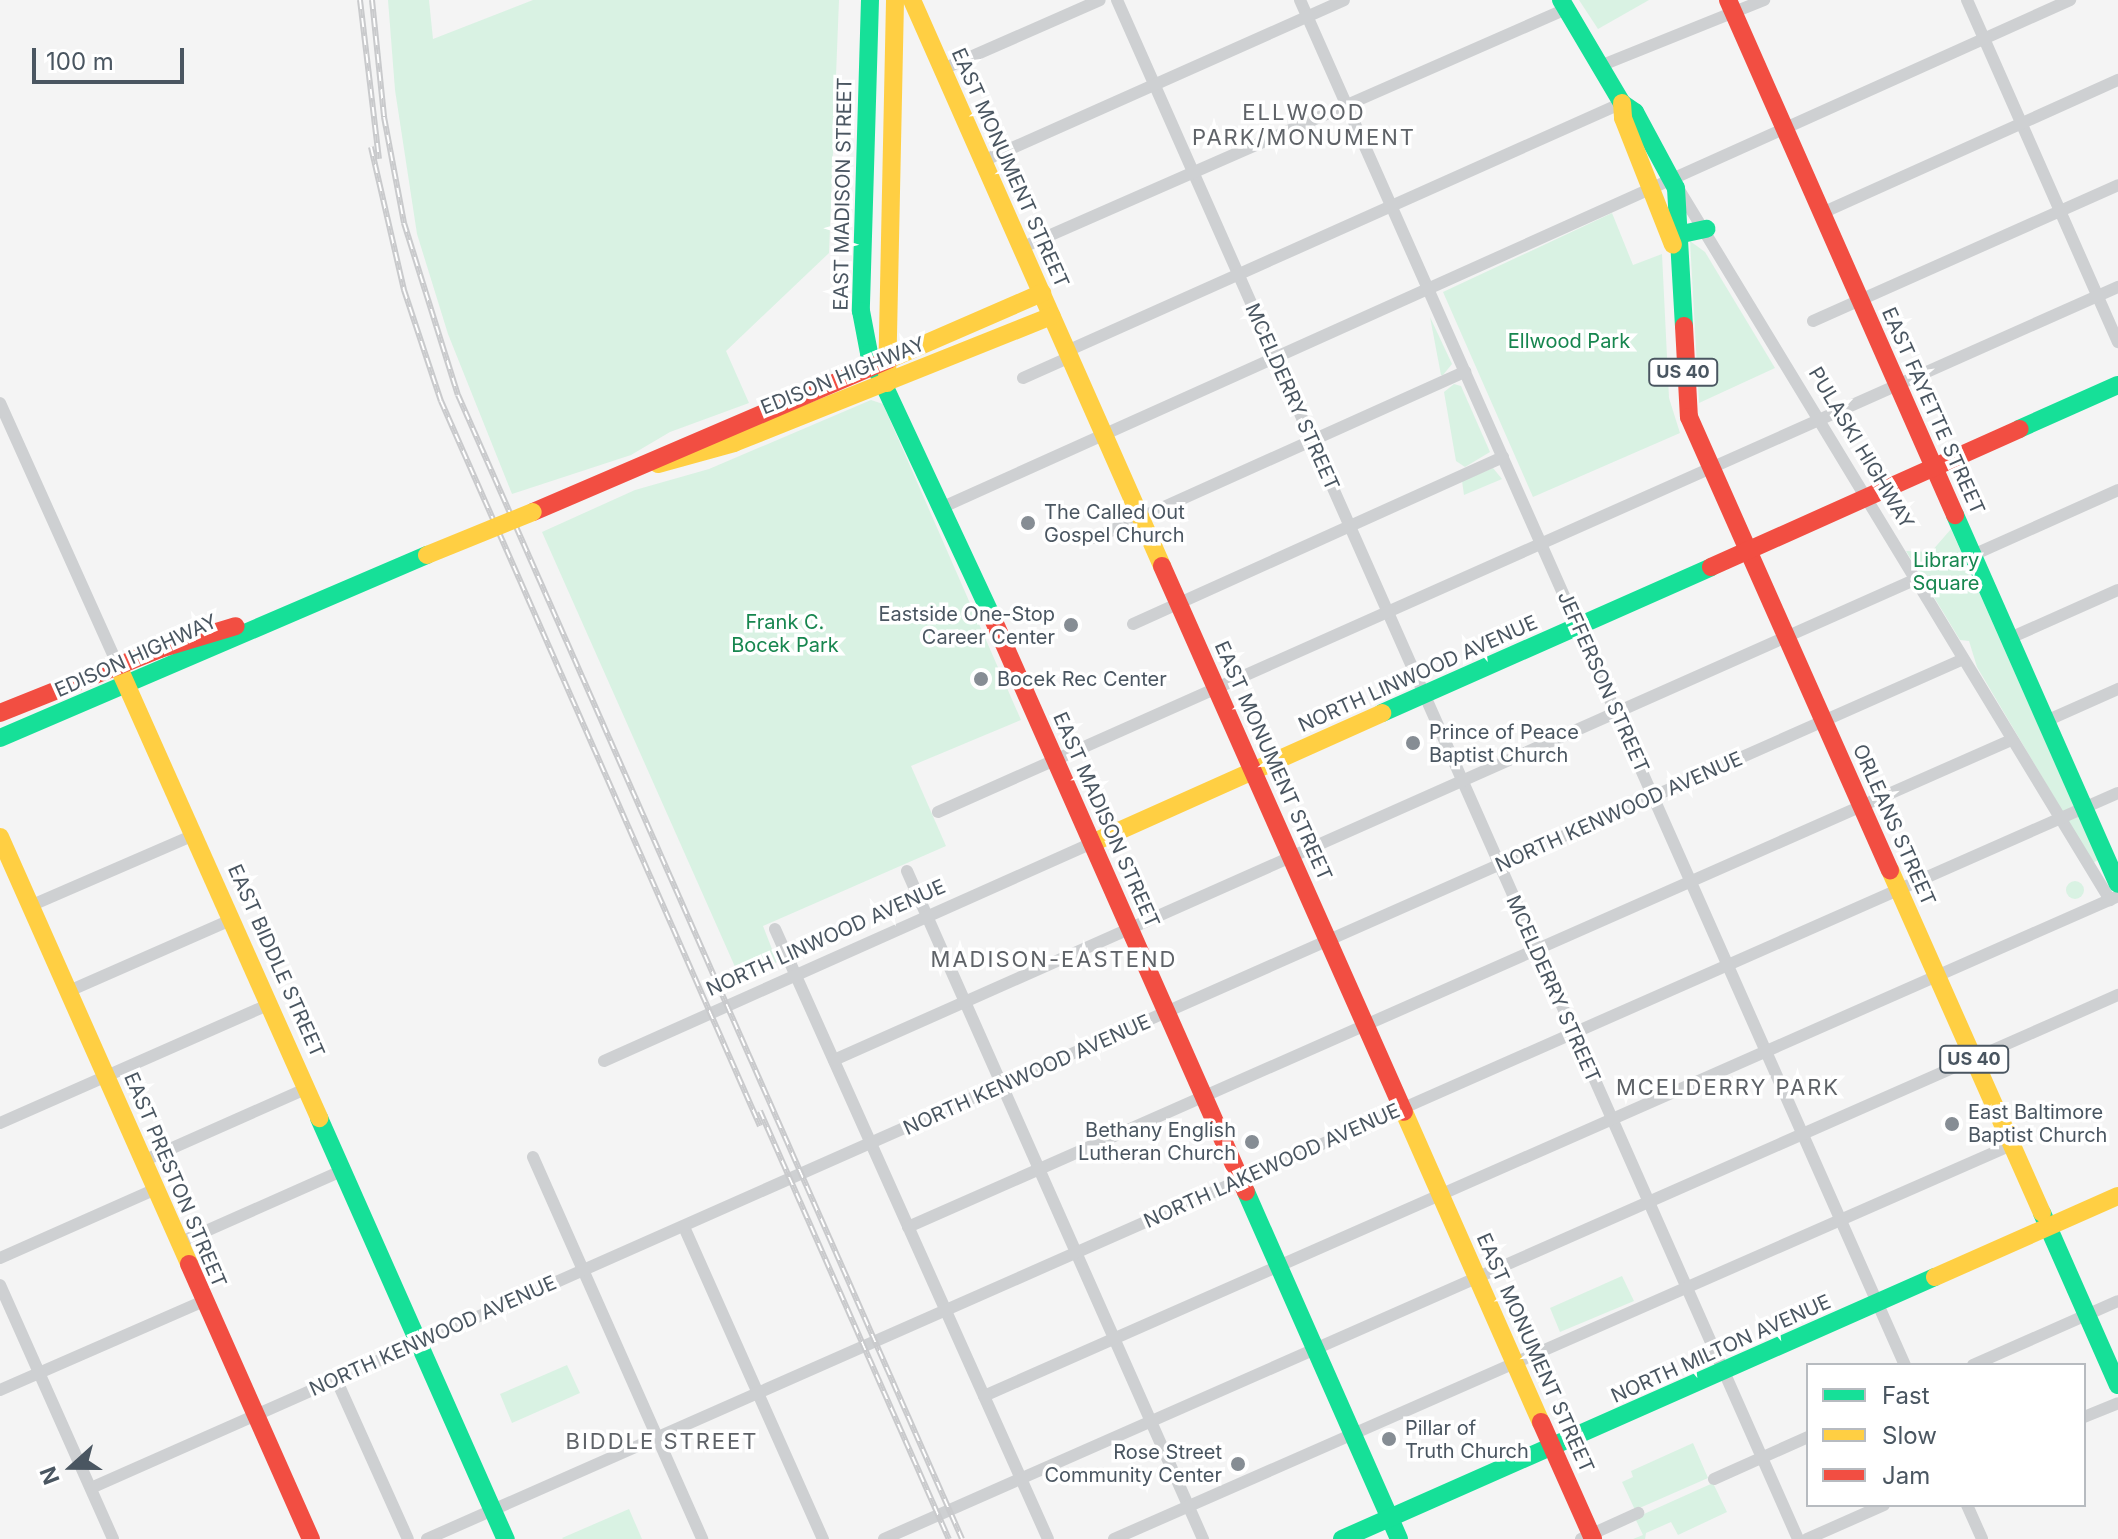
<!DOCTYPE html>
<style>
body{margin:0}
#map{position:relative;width:2118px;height:1539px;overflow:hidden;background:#f4f4f4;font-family:Inter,sans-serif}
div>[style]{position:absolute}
.green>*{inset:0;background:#d9f2e3}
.round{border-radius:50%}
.street>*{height:12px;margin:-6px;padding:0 6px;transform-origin:6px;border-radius:6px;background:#ced0d2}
.fast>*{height:18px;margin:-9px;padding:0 9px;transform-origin:9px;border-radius:9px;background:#16e098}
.slow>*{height:18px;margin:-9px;padding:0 9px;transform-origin:9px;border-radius:9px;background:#ffcf43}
.jam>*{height:18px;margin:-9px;padding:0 9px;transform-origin:9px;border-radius:9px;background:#f24e42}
.rail>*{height:6px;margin-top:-3px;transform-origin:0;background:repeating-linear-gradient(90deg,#fff 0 9px,#c9cacc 0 18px);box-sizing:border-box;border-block:2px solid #c9cacc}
.slow-bridge>*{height:18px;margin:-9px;padding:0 9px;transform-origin:9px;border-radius:9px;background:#ffcf43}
.dots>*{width:22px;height:22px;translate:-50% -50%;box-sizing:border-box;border:4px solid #fff;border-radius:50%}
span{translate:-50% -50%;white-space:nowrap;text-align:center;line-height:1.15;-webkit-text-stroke:7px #fff;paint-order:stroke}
.shield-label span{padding:2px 6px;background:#fff;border:2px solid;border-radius:6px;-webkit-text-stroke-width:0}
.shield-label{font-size:18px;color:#4a5661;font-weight:700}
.street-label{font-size:20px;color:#4a5661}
.park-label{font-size:20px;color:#17864f}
.poi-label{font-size:20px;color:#4a5661}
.left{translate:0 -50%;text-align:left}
.right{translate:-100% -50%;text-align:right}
.neighbourhood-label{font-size:22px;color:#5f6368;letter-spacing:2px}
.legend{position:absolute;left:1806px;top:1363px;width:280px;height:144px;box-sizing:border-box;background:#fff;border:2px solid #b7bbc0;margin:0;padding:10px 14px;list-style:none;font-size:24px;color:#4a5661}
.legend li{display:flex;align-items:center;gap:16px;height:40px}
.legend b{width:40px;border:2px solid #b7bbc0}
.north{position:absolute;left:32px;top:1427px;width:80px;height:80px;-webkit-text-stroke:6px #fff;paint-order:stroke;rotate:249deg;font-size:22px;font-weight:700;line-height:32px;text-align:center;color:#4a5661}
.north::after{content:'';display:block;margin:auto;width:28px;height:36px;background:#4a5661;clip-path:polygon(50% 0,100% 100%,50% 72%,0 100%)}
.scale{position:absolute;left:32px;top:48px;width:152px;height:36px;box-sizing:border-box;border:4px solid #4a5661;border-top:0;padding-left:10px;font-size:24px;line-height:28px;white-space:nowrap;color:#4a5661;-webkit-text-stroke:6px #fff;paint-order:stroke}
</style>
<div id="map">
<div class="green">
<i style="clip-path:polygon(388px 0,429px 0,433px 39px,533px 0,839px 0,829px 253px,726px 351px,749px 403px,670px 432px,631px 455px,512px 494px,448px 334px,417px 234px,395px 90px)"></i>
<i style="clip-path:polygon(1579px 0,1649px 0,1598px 29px)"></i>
<i style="clip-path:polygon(1612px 213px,1633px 265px,1662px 254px,1669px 398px,1680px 433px,1533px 497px,1443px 292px)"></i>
<i style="clip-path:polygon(1690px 241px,1705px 252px,1775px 368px,1699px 403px)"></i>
<i style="clip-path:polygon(1430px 317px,1452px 364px,1443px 375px,1441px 375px)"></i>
<i style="clip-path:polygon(1454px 384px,1461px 386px,1490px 452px,1465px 467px,1456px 461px,1444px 392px)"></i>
<i style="clip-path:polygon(871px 400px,883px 404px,1021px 720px,911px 766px,946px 846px,763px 926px,777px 962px,740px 978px,542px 532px,635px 490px,709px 469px)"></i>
<i style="clip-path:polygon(1493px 468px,1502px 479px,1464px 495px,1462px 481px)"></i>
<i style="clip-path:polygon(1951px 529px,2098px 860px,2093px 863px,1977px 667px,1969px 641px,1960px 640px,1906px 551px,1931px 552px)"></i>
<i class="round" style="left:2066px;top:881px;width:18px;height:18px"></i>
<i style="clip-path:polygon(1622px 1276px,1634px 1301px,1560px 1332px,1550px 1308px)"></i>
<i style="clip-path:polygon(567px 1365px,580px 1393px,512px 1423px,500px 1394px)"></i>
<i style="clip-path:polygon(1693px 1443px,1708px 1478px,1635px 1510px,1622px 1482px,1633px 1477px,1631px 1471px)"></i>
<i style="clip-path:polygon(1713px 1483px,1727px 1512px,1678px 1535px,1671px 1522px,1646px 1533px,1645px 1539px,1633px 1539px,1643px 1535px,1635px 1518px)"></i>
<i style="clip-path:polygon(629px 1509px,642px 1539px,563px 1539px,562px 1538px)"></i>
</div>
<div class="street">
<i style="left:1117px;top:0;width:1683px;rotate:66.13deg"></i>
<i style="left:1300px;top:0;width:1493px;rotate:66.1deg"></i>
<i style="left:1967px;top:0;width:374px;rotate:66.2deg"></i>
<i style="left:1600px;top:66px;width:177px;rotate:-21.9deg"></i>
<i style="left:943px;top:69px;width:171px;rotate:-23.7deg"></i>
<i style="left:983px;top:161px;width:395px;rotate:-24deg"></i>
<i style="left:1678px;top:188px;width:833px;rotate:58.75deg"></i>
<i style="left:1822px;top:213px;width:325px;rotate:-24.2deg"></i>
<i style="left:1021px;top:248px;width:595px;rotate:-23.68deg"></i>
<i style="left:1813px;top:321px;width:334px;rotate:-24deg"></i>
<i style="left:1067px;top:351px;width:608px;rotate:-24.08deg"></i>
<i style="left:1023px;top:378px;width:51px;rotate:-24.1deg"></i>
<i style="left:0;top:403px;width:288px;rotate:65.8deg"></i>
<i style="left:943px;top:507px;width:1236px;rotate:-24.22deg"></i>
<i style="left:1095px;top:538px;width:406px;rotate:-24.2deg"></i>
<i style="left:1973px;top:555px;width:159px;rotate:-24.1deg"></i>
<i style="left:1133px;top:624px;width:406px;rotate:-24.3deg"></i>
<i style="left:2010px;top:638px;width:118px;rotate:-24deg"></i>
<i style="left:2046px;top:721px;width:79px;rotate:-24deg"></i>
<i style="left:938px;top:812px;width:1292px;rotate:-23.99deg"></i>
<i style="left:907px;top:871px;width:731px;rotate:66.1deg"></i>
<i style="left:30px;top:906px;width:181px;rotate:-23.4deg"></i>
<i style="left:775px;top:929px;width:668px;rotate:65.89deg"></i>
<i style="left:69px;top:991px;width:179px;rotate:-23.7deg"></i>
<i style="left:834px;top:1060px;width:1182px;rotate:-23.96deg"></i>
<i style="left:604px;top:1061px;width:534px;rotate:-24.07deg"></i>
<i style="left:0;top:1123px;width:295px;rotate:-23.8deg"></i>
<i style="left:533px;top:1157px;width:418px;rotate:66.1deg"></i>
<i style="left:143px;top:1161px;width:180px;rotate:-23.9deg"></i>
<i style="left:684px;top:1227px;width:342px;rotate:66deg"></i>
<i style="left:908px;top:1227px;width:1206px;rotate:-23.82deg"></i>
<i style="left:179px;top:1243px;width:180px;rotate:-23.9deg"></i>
<i style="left:0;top:1258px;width:171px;rotate:-23.9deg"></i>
<i style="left:0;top:1285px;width:278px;rotate:66deg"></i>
<i style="left:1973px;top:1365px;width:158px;rotate:-23.8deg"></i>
<i style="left:336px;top:1379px;width:175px;rotate:65.8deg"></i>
<i style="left:0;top:1390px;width:223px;rotate:-23.6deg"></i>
<i style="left:984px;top:1396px;width:1239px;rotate:-23.79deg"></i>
<i style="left:2084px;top:1417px;width:37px;rotate:-22deg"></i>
<i style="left:1714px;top:1479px;width:103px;rotate:-24.1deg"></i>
<i style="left:91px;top:1488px;width:2045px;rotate:-23.88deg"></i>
<i style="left:1967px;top:1505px;width:37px;rotate:66deg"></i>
<i style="left:427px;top:1539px;width:1848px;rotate:-23.81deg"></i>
<i style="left:884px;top:1539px;width:1349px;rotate:-23.79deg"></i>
<i style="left:1114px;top:1539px;width:980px;rotate:-23.71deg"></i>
<i style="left:1581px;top:1539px;width:63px;rotate:-24.5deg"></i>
<i style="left:1807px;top:1539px;width:84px;rotate:-23.8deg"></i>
</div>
<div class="fast">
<i style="left:870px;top:0;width:311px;rotate:91.7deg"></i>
<i style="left:861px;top:311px;width:43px;rotate:79.2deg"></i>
<i style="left:869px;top:353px;width:293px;rotate:65deg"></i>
<i style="left:1561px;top:0;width:120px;rotate:59.4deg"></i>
<i style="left:1622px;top:103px;width:16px;rotate:35deg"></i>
<i style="left:1635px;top:112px;width:86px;rotate:61.7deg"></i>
<i style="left:1676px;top:188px;width:138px;rotate:86.7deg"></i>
<i style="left:1682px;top:234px;width:25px;rotate:-12deg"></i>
<i style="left:2019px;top:429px;width:108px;rotate:-24deg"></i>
<i style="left:1955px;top:515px;width:403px;rotate:66.2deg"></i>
<i style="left:1382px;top:713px;width:360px;rotate:-23.9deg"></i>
<i style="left:0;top:738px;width:465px;rotate:-23.2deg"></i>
<i style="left:319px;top:1118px;width:461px;rotate:66.1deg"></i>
<i style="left:1246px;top:1192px;width:379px;rotate:66.2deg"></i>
<i style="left:2042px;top:1213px;width:188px;rotate:66.2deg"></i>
<i style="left:1342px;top:1539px;width:648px;rotate:-23.84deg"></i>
</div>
<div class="slow">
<i style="left:912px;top:0;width:619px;rotate:66.17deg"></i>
<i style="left:1622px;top:103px;width:15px;rotate:86deg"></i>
<i style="left:1623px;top:118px;width:136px;rotate:68.5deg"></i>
<i style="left:890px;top:359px;width:166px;rotate:-23.5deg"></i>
<i style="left:887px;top:383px;width:383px;rotate:-88.8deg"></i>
<i style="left:658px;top:464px;width:79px;rotate:-15.4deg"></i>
<i style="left:734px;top:443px;width:342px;rotate:-21.8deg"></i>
<i style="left:118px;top:666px;width:495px;rotate:66deg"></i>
<i style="left:0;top:837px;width:467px;rotate:66.1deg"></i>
<i style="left:1092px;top:843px;width:318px;rotate:-24.1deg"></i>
<i style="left:1890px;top:870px;width:375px;rotate:66.1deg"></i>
<i style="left:1404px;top:1112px;width:339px;rotate:66.2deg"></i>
<i style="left:1935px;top:1277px;width:200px;rotate:-23.9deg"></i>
</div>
<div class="jam">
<i style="left:1728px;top:0;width:563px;rotate:66.21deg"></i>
<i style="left:1684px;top:326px;width:91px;rotate:86.9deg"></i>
<i style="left:1689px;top:417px;width:496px;rotate:66.1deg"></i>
<i style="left:533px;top:512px;width:388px;rotate:-23.2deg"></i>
<i style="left:1162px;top:566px;width:597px;rotate:66.1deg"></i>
<i style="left:1711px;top:567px;width:338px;rotate:-24.1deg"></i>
<i style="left:993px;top:619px;width:626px;rotate:66.18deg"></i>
<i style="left:0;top:713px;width:172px;rotate:-21.8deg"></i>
<i style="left:160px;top:649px;width:79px;rotate:-16.8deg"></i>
<i style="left:189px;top:1264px;width:301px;rotate:66.1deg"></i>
<i style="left:1541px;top:1422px;width:128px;rotate:66deg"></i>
</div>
<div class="rail">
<i style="left:360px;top:0;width:160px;rotate:83.2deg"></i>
<i style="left:372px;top:0;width:118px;rotate:84.1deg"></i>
<i style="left:384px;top:117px;width:108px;rotate:79.3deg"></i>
<i style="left:404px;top:223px;width:180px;rotate:72.6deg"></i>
<i style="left:458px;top:395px;width:1250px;rotate:66.22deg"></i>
<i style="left:371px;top:147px;width:147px;rotate:77deg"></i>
<i style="left:404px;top:290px;width:117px;rotate:71.6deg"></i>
<i style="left:441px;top:401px;width:792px;rotate:66.25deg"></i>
<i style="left:760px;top:1111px;width:468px;rotate:66.2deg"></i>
</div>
<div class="slow-bridge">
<i style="left:427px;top:555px;width:114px;rotate:-22.1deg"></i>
</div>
<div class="dots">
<i style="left:1028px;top:523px;background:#868d94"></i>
<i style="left:1071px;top:625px;background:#868d94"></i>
<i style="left:981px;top:679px;background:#868d94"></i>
<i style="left:1413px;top:743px;background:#868d94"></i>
<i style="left:1952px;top:1124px;background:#868d94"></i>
<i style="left:1252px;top:1142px;background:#868d94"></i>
<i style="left:1389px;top:1439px;background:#868d94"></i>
<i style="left:1238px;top:1464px;background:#868d94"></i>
</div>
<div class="shield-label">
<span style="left:1683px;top:372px">US 40</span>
<span style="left:1974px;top:1059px">US 40</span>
</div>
<div class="street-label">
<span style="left:1010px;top:168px;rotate:66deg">EAST MONUMENT STREET</span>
<span style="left:843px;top:194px;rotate:-89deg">EAST MADISON STREET</span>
<span style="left:843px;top:376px;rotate:-22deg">EDISON HIGHWAY</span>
<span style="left:1292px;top:397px;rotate:66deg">MCELDERRY STREET</span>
<span style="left:1933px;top:411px;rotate:66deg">EAST FAYETTE STREET</span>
<span style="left:1861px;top:448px;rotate:59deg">PULASKI HIGHWAY</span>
<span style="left:136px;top:656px;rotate:-24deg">EDISON HIGHWAY</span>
<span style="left:1418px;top:674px;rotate:-24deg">NORTH LINWOOD AVENUE</span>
<span style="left:1603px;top:682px;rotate:66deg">JEFFERSON STREET</span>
<span style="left:1273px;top:761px;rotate:66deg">EAST MONUMENT STREET</span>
<span style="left:1619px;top:812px;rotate:-24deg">NORTH KENWOOD AVENUE</span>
<span style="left:1106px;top:820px;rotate:66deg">EAST MADISON STREET</span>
<span style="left:1894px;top:825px;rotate:66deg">ORLEANS STREET</span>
<span style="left:826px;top:938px;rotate:-24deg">NORTH LINWOOD AVENUE</span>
<span style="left:276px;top:961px;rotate:66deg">EAST BIDDLE STREET</span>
<span style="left:1553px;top:989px;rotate:66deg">MCELDERRY STREET</span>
<span style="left:1027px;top:1075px;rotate:-24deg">NORTH KENWOOD AVENUE</span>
<span style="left:1272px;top:1166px;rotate:-24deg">NORTH LAKEWOOD AVENUE</span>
<span style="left:175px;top:1180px;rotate:67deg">EAST PRESTON STREET</span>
<span style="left:433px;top:1336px;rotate:-24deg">NORTH KENWOOD AVENUE</span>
<span style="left:1721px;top:1349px;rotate:-24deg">NORTH MILTON AVENUE</span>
<span style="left:1535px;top:1353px;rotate:66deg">EAST MONUMENT STREET</span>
</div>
<div class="park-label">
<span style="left:1569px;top:341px">Ellwood Park</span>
<span style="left:1946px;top:572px">Library<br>Square</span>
<span style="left:785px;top:634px">Frank C.<br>Bocek Park</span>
</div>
<div class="poi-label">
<span class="left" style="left:1044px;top:524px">The Called Out<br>Gospel Church</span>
<span class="right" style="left:1055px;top:626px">Eastside One-Stop<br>Career Center</span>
<span class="left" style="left:997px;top:679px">Bocek Rec Center</span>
<span class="left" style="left:1429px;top:744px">Prince of Peace<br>Baptist Church</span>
<span class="left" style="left:1968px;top:1124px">East Baltimore<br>Baptist Church</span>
<span class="right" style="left:1236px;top:1142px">Bethany English<br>Lutheran Church</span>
<span class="left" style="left:1405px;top:1440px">Pillar of<br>Truth Church</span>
<span class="right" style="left:1222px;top:1464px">Rose Street<br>Community Center</span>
</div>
<div class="neighbourhood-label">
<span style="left:1304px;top:125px">ELLWOOD<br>PARK/MONUMENT</span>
<span style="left:1054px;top:960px">MADISON-EASTEND</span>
<span style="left:1728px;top:1088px">MCELDERRY PARK</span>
<span style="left:662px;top:1442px">BIDDLE STREET</span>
</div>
<ul class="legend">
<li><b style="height:10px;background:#16e098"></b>Fast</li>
<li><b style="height:10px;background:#ffcf43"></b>Slow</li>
<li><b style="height:10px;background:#f24e42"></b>Jam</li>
</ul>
<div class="north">N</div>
<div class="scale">100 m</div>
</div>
